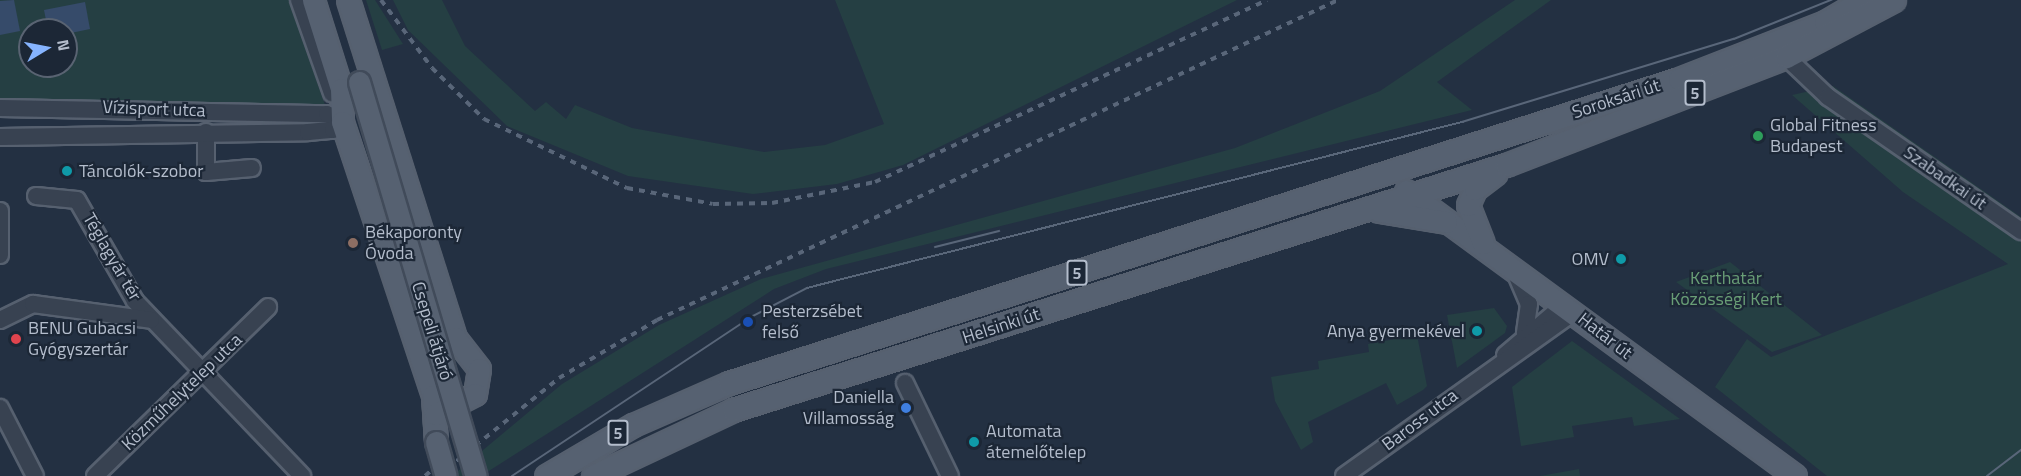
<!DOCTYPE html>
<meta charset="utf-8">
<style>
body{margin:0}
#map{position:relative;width:2021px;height:476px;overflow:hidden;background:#233042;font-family:"Titillium Web",sans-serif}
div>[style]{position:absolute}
.green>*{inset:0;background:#253f43}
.water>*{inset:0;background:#364b6a}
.roads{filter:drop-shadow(2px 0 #56606f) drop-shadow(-2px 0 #56606f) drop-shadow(0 2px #56606f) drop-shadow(0 -2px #56606f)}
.minor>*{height:16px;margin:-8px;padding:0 8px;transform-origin:8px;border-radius:8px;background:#384251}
.major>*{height:21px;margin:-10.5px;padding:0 10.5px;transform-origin:10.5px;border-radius:10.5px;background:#566171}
.tram>*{height:1.5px;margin:-0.75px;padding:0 0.75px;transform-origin:0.75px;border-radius:0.75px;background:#596679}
.rail>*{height:4px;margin-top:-2px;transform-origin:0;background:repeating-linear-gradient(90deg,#596679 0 6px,transparent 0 12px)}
.bridges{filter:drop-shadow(2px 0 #414b5a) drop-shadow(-2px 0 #414b5a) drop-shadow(0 2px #414b5a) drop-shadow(0 -2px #414b5a)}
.major-bridge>*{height:21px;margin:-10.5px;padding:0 10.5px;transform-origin:10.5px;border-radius:10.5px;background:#566171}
.dots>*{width:16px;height:16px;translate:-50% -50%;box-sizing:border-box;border:3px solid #1c2736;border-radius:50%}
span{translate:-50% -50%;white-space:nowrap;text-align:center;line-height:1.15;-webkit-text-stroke:4.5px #1c2736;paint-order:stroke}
.shield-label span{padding:2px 4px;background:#1c2736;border:2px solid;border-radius:4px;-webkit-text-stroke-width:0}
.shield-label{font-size:16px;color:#b4bdcc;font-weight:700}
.street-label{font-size:18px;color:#b4bdcc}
.poi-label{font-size:18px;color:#b4bdcc}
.left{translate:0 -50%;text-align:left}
.right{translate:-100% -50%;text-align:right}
.park-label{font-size:18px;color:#699e76}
.north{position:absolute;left:18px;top:18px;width:60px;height:60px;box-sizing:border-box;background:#1c2736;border:2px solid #596372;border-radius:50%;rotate:80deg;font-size:16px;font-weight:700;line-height:24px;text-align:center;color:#b4bdcc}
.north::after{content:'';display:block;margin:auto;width:21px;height:27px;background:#86b4ff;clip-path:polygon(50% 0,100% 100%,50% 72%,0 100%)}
</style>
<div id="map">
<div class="green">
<i style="clip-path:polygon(evenodd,0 0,289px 0,325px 105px,0 101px,0 0,30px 30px,66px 30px,66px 66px,30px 66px,30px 30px)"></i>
<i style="clip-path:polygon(366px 0,375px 0,403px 44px,382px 50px)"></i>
<i style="clip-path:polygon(393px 0,442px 0,465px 46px,535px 111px,546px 102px,566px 119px,575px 105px,632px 128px,764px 152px,825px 145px,884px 124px,835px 0,1237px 0,903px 165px,837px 184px,753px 194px,628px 176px,507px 126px,408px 30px)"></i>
<i style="clip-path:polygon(1515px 0,1551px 0,1437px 82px,1472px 110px,826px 269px,774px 289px,481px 476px,452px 476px,562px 384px,659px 325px,761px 279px,1235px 148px,1380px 91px)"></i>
<i style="clip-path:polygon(1833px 86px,2021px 217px,2021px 476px,1827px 476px,1715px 387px,1747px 339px,1771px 357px,2008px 264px,1903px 192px,1792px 95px)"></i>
<i style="clip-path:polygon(1730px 262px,1822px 335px,1772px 352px,1676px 282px)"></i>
<i style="clip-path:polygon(1494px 308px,1507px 326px,1505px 333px,1457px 368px,1447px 315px)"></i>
<i style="clip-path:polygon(1417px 335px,1427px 386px,1423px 390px,1397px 405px,1386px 383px,1308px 422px,1313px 442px,1301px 450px,1275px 401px,1271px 377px,1319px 369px,1318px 361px,1369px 352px,1368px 344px)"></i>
<i style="clip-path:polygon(1572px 341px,1680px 419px,1634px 426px,1632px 417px,1572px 426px,1574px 437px,1521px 446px,1512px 387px)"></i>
<i style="clip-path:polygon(1579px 469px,1580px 476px,1540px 476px)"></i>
</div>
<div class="water">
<i style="clip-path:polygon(14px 0,20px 31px,0 35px,0 1px)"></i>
<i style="clip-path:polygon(85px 2px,90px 29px,66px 34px,48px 30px,44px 10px)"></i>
</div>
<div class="roads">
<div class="minor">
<i style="left:299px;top:0;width:99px;rotate:70.5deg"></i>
<i style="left:1786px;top:57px;width:58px;rotate:43.6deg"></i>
<i style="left:1828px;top:97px;width:235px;rotate:34.8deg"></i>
<i style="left:0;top:108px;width:327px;rotate:1.1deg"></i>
<i style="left:327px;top:114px;width:17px;rotate:28deg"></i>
<i style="left:206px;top:132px;width:40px;rotate:90deg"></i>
<i style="left:206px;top:172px;width:46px;rotate:-5deg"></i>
<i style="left:0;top:137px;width:308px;rotate:-0.9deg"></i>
<i style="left:308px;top:132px;width:25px;rotate:-5deg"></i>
<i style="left:333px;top:130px;width:12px;rotate:-42deg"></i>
<i style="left:36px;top:196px;width:41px;rotate:5.6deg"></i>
<i style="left:77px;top:200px;width:116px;rotate:60.1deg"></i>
<i style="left:135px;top:301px;width:242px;rotate:46.3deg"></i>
<i style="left:0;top:211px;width:44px;rotate:90deg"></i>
<i style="left:1516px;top:274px;width:33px;rotate:67deg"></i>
<i style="left:1529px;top:304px;width:30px;rotate:98deg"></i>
<i style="left:0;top:320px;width:37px;rotate:-26deg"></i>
<i style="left:33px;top:304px;width:119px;rotate:7.7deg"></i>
<i style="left:1505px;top:355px;width:77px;rotate:-40.3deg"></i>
<i style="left:905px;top:383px;width:103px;rotate:64.2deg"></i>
<i style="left:0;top:408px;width:76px;rotate:62.8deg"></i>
<i style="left:95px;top:476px;width:242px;rotate:-44.3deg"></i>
<i style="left:1344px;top:476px;width:282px;rotate:-35.5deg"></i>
</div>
<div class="major">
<i style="left:313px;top:0;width:93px;rotate:72.5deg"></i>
<i style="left:341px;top:89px;width:33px;rotate:88deg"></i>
<i style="left:342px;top:122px;width:289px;rotate:71.6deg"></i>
<i style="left:433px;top:396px;width:46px;rotate:86.3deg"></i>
<i style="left:348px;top:0;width:355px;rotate:72.4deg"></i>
<i style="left:455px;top:338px;width:39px;rotate:52deg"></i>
<i style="left:479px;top:369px;width:25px;rotate:99deg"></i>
<i style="left:475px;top:394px;width:44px;rotate:152.9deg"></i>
<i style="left:1406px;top:191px;width:482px;rotate:36.2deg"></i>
<i style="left:1379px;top:211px;width:68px;rotate:9.3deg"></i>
<i style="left:1483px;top:243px;width:41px;rotate:-111.5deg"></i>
<i style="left:1468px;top:205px;width:17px;rotate:-66deg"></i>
<i style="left:1475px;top:189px;width:26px;rotate:-37deg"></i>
<i style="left:546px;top:476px;width:101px;rotate:-30.4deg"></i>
<i style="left:633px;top:425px;width:105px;rotate:-23.6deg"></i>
<i style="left:729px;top:383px;width:997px;rotate:-17.74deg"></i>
<i style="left:1679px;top:79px;width:157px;rotate:-21.3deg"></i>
<i style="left:1825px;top:22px;width:44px;rotate:-30.1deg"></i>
<i style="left:593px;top:476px;width:155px;rotate:-25.2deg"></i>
<i style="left:733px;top:410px;width:811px;rotate:-17.59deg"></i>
<i style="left:1506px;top:165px;width:300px;rotate:-21.1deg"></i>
<i style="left:1786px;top:57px;width:122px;rotate:-27.8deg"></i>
</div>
</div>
<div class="tram">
<i style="left:935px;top:247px;width:66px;rotate:-14deg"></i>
<i style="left:512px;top:476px;width:289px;rotate:-33.6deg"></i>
<i style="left:753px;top:316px;width:61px;rotate:-27.4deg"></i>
<i style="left:807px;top:288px;width:676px;rotate:-14.22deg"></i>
<i style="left:1462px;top:122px;width:284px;rotate:-17deg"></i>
<i style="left:1734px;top:39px;width:105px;rotate:-21.9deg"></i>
<i style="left:1987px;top:476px;width:43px;rotate:-37.4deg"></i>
</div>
<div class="rail">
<i style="left:381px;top:0;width:85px;rotate:53.1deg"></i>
<i style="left:432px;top:68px;width:73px;rotate:44.4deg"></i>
<i style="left:484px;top:119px;width:159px;rotate:25.8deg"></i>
<i style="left:627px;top:188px;width:87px;rotate:10.5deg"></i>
<i style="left:713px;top:204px;width:59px;rotate:-1deg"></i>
<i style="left:772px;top:203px;width:105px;rotate:-11.5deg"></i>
<i style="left:875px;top:182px;width:432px;rotate:-24.9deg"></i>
<i style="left:425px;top:476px;width:24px;rotate:-42deg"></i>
<i style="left:438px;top:476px;width:156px;rotate:-39deg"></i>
<i style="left:559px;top:378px;width:114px;rotate:-30.6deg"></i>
<i style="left:657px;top:320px;width:752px;rotate:-25.17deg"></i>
</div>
<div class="bridges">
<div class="major-bridge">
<i style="left:359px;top:82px;width:411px;rotate:73.5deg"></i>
<i style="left:436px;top:442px;width:35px;rotate:74deg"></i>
</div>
</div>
<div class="dots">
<i style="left:1758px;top:136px;background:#2e9e5b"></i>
<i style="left:67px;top:171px;background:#0f9aa8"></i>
<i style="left:353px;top:243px;background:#8d6e63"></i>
<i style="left:1621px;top:259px;background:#0f9aa8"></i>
<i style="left:748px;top:322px;background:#1a4fb4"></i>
<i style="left:1477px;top:331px;background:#0f9aa8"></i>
<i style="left:16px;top:339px;background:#e0444e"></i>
<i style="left:906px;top:408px;background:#3f7fe0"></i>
<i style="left:974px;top:442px;background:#0f9aa8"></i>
</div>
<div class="shield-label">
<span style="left:1695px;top:93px">5</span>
<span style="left:1077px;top:273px">5</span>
<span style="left:618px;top:433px">5</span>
</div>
<div class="street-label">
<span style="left:1616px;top:99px;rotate:-18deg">Soroksári út</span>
<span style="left:154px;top:109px;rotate:2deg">Vízisport utca</span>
<span style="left:1945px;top:178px;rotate:35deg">Szabadkai út</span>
<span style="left:112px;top:257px;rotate:60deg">Téglagyár tér</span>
<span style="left:1001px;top:326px;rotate:-18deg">Helsinki út</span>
<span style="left:432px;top:331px;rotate:73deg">Csepeli átjáró</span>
<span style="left:1605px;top:336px;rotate:38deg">Határ út</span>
<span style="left:182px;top:392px;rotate:-44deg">Közműhelytelep utca</span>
<span style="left:1420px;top:420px;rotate:-37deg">Baross utca</span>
</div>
<div class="poi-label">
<span class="left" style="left:1770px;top:136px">Global Fitness<br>Budapest</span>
<span class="left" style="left:79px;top:171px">Táncolók-szobor</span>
<span class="left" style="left:365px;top:243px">Békaporonty<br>Óvoda</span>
<span class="right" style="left:1609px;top:259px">OMV</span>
<span class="left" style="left:762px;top:322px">Pesterzsébet<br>felső</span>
<span class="left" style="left:28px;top:339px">BENU Gubacsi<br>Gyógyszertár</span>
<span class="right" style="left:1465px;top:331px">Anya gyermekével</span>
<span class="right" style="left:894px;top:408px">Daniella<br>Villamosság</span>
<span class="left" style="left:986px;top:442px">Automata<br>átemelőtelep</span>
</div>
<div class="park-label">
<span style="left:1726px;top:289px">Kerthatár<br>Közösségi Kert</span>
</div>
<div class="north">N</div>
</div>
